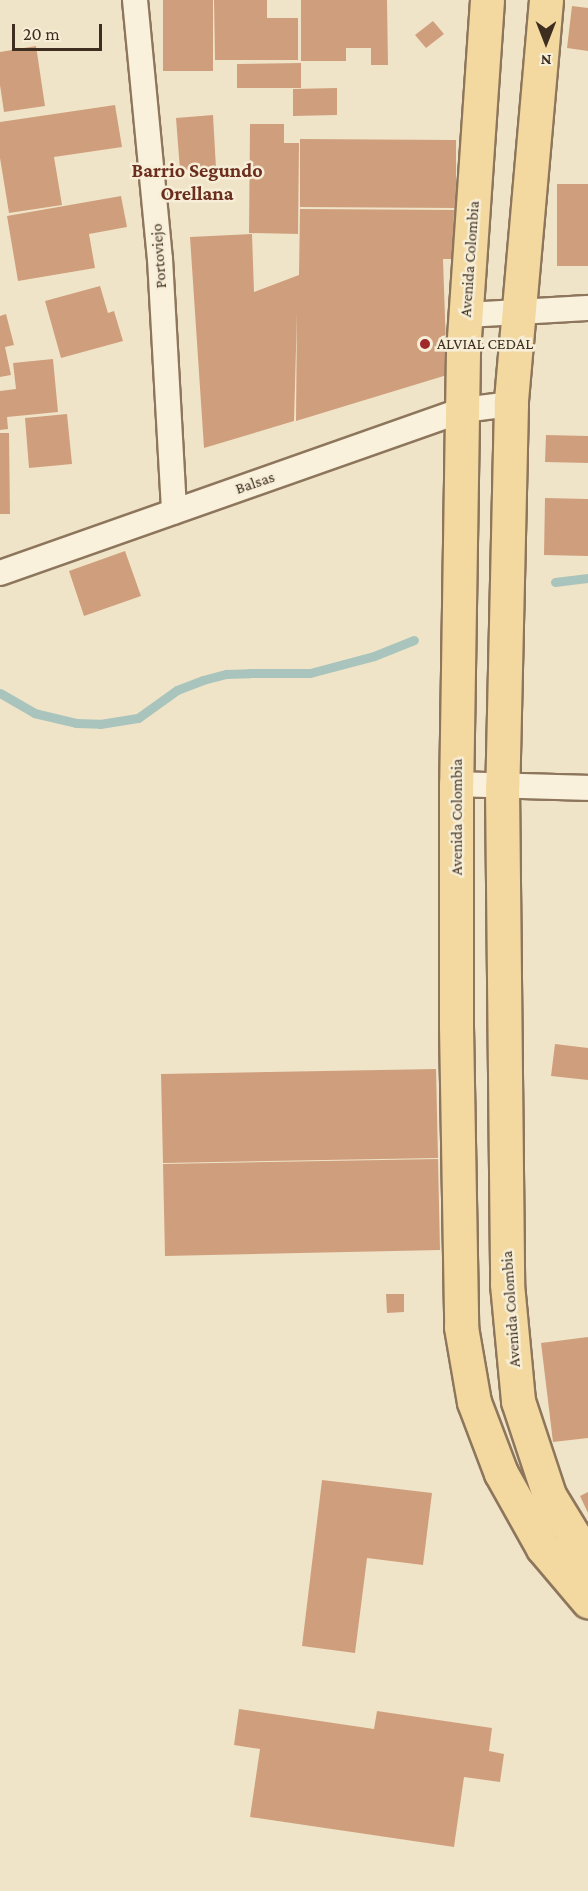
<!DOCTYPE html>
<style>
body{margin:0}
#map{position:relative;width:588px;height:1891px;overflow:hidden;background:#f0e4c8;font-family:"Crimson Pro",serif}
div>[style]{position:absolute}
.stream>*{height:9px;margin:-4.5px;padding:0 4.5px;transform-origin:4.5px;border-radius:4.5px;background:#a9c4bc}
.building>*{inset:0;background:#cf9f7d}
.roads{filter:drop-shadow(2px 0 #8d765c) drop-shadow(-2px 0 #8d765c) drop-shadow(0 2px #8d765c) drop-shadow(0 -2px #8d765c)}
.minor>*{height:24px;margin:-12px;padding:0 12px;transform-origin:12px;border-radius:12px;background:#faf1dc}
.primary>*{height:33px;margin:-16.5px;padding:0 16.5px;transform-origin:16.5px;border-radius:16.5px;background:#f3d9a0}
.dots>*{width:16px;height:16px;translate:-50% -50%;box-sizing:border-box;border:3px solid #f7eed8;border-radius:50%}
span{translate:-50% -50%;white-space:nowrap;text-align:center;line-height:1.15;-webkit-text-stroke:5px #f7eed8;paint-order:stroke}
.street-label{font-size:16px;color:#3d2e20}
.poi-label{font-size:16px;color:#3d2e20}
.left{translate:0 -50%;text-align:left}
.quarter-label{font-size:20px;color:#6b2e1e;font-weight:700}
.north{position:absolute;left:516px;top:12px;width:60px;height:60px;-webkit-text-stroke:4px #f7eed8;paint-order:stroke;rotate:180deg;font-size:16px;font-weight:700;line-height:24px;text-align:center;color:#3d2e20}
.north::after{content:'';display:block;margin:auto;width:21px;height:27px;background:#3d2e20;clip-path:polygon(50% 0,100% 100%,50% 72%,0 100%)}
.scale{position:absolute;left:12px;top:24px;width:90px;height:27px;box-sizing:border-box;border:3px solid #3d2e20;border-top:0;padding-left:8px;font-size:18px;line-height:21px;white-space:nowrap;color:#3d2e20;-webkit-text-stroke:4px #f7eed8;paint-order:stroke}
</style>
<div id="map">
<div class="stream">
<i style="left:555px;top:582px;width:33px;rotate:-7deg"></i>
<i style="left:0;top:693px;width:39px;rotate:30deg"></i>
<i style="left:34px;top:713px;width:43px;rotate:13.4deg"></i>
<i style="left:76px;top:723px;width:24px;rotate:2deg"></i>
<i style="left:100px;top:724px;width:38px;rotate:-9deg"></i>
<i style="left:138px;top:718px;width:48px;rotate:-35.7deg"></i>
<i style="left:177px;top:690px;width:28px;rotate:-21deg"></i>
<i style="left:203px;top:680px;width:24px;rotate:-15deg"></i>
<i style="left:226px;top:674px;width:24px;rotate:-2deg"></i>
<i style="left:250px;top:673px;width:60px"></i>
<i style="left:310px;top:673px;width:66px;rotate:-14.9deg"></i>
<i style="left:374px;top:656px;width:43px;rotate:-21.8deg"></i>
</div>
<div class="building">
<i style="clip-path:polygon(163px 0,213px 0,213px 71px,163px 71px)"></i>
<i style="clip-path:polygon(214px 0,267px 0,267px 18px,298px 18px,298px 60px,215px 60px)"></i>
<i style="clip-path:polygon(301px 0,387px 0,388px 65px,371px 65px,371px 48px,346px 48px,346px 61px,301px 61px)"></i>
<i style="clip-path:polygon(572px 6px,588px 8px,588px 51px,567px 48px)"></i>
<i style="clip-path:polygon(433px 21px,444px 34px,426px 48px,415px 35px)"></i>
<i style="clip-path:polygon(36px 46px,45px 106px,4px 112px,0 85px,0 52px)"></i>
<i style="clip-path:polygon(301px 63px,301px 88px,237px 88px,237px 64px)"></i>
<i style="clip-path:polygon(337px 88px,337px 115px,293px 116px,293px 89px)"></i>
<i style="clip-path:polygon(115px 105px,122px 147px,54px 157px,62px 205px,9px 213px,0 158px,0 122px)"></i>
<i style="clip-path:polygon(213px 115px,216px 168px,180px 170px,176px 118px)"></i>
<i style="clip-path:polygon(250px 124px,284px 124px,284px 143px,299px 143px,298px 234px,249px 233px)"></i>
<i style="clip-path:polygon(300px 139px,456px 140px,456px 208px,300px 207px)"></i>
<i style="clip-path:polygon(557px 184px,588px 184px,588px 266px,557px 266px)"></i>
<i style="clip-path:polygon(121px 196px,127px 227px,89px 234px,95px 268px,18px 281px,7px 216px)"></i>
<i style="clip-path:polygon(300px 209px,454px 210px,453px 259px,443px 259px,447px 375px,296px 421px,297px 313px,294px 421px,204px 448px,190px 237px,252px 234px,254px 292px,299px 275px)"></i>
<i style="clip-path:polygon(100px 286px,108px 313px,114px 311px,123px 341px,61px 358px,45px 301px)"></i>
<i style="clip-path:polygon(6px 314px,14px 345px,5px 347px,11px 375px,0 377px,0 316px)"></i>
<i style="clip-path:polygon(53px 359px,58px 412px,7px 417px,8px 429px,0 430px,0 391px,16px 389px,13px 363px)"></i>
<i style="clip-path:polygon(67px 414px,72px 464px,29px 468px,25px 418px)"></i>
<i style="clip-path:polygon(0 433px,9px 433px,10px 514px,0 514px)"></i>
<i style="clip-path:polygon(546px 435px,588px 436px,588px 463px,545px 462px)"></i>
<i style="clip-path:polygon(545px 498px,588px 499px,588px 556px,544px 555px)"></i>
<i style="clip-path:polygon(125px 551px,141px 596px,84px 616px,69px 571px)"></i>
<i style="clip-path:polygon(555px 1044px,588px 1048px,588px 1080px,551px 1076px)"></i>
<i style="clip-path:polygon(436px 1069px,438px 1158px,163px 1163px,161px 1074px)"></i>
<i style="clip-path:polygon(438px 1159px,440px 1250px,165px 1256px,163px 1164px)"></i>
<i style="clip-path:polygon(386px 1294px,404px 1294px,404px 1312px,387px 1313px)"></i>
<i style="clip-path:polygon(588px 1337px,588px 1438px,553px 1442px,541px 1343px)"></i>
<i style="clip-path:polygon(322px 1480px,432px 1493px,423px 1565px,367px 1558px,355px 1653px,302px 1646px)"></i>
<i style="clip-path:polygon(588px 1492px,588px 1513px,580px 1496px)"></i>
<i style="clip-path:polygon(239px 1709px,374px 1729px,377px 1711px,492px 1728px,489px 1751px,504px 1754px,500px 1782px,464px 1777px,454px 1847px,250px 1817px,260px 1749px,234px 1745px)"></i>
</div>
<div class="roads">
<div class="minor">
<i style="left:135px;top:0;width:260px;rotate:84.5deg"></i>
<i style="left:160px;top:259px;width:253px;rotate:86.8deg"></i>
<i style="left:466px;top:315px;width:122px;rotate:-3.3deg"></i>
<i style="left:0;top:573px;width:491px;rotate:-19.4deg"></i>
<i style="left:463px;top:410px;width:48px;rotate:-7.1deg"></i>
<i style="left:456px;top:784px;width:132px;rotate:1.7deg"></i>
</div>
<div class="primary">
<i style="left:487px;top:0;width:353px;rotate:93.9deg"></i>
<i style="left:463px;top:352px;width:432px;rotate:90.9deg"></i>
<i style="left:456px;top:784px;width:242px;rotate:90deg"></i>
<i style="left:456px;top:1026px;width:301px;rotate:89deg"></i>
<i style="left:461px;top:1327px;width:76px;rotate:80.2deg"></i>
<i style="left:474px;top:1402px;width:76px;rotate:69.2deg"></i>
<i style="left:501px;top:1473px;width:86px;rotate:60.8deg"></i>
<i style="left:543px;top:1548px;width:70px;rotate:49.7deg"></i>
<i style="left:546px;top:0;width:406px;rotate:95deg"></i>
<i style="left:511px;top:404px;width:383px;rotate:91.3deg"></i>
<i style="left:502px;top:787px;width:497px;rotate:89.4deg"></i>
<i style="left:507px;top:1284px;width:118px;rotate:84.6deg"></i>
<i style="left:518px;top:1401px;width:99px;rotate:71.7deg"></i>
<i style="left:549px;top:1495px;width:75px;rotate:58.6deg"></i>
</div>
</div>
<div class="dots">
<i style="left:425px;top:344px;background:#9e2a2b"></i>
</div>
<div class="street-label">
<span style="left:159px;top:256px;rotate:-94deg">Portoviejo</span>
<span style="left:470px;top:259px;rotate:-86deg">Avenida Colombia</span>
<span style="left:255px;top:483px;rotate:-19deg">Balsas</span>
<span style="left:457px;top:817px;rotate:-90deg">Avenida Colombia</span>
<span style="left:511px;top:1309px;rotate:-94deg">Avenida Colombia</span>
</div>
<div class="poi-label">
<span class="left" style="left:437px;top:344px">ALVIAL CEDAL</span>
</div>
<div class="quarter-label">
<span style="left:197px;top:182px">Barrio Segundo<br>Orellana</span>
</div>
<div class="north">N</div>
<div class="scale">20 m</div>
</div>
